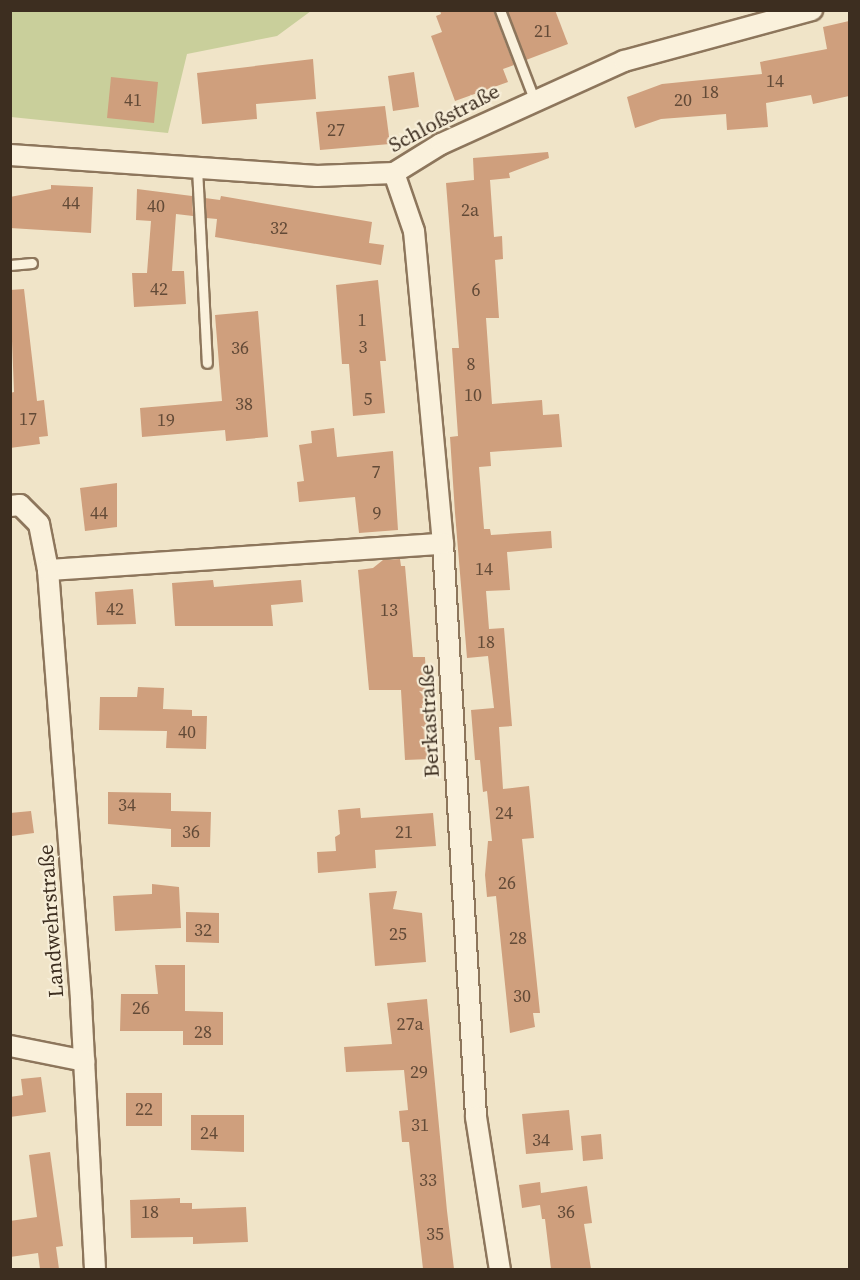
<!DOCTYPE html>
<meta charset="utf-8">
<style>
body{margin:0}
#map{position:relative;width:860px;height:1280px;overflow:hidden;background:#f0e4c8;font-family:"Source Serif 4",serif}
div>[style]{position:absolute}
.green>*{inset:0;background:#c9cf9b}
.building>*{inset:0;background:#cf9f7d}
.roads{filter:drop-shadow(2px 0 #8d765c) drop-shadow(-2px 0 #8d765c) drop-shadow(0 2px #8d765c) drop-shadow(0 -2px #8d765c)}
.lane>*{height:9px;margin:-4.5px;padding:0 4.5px;transform-origin:4.5px;border-radius:4.5px;background:#faf1dc}
.street>*{height:20px;margin:-10px;padding:0 10px;transform-origin:10px;border-radius:10px;background:#faf1dc}
span{translate:-50% -50%;white-space:nowrap;text-align:center;line-height:1.15;-webkit-text-stroke:4.5px #f7eed8;paint-order:stroke}
.number-label{font-size:18px;color:#624a37}
.number-label span{-webkit-text-stroke-width:0}
.street-label{font-size:21px;color:#3d2e20}
.frame{position:absolute;inset:0;border:12px solid #3d2e20;pointer-events:none}
</style>
<div id="map">
<div class="green">
<i style="clip-path:polygon(10px 11px,311px 11px,277px 36px,187px 54px,168px 133px,11px 117px)"></i>
</div>
<div class="building">
<i style="clip-path:polygon(440px 10px,493px 10px,514px 65px,503px 69px,508px 82px,455px 101px,431px 36px,442px 32px,436px 16px,441px 14px)"></i>
<i style="clip-path:polygon(507px 10px,555px 10px,568px 44px,526px 60px)"></i>
<i style="clip-path:polygon(849px 21px,849px 96px,813px 104px,811px 95px,766px 103px,768px 127px,727px 130px,726px 114px,661px 119px,635px 128px,627px 97px,662px 84px,762px 74px,760px 62px,827px 49px,823px 27px)"></i>
<i style="clip-path:polygon(313px 59px,316px 99px,256px 104px,257px 119px,202px 124px,197px 73px)"></i>
<i style="clip-path:polygon(414px 72px,419px 107px,393px 111px,388px 76px)"></i>
<i style="clip-path:polygon(111px 77px,158px 82px,154px 123px,107px 118px)"></i>
<i style="clip-path:polygon(385px 106px,390px 144px,320px 150px,316px 112px)"></i>
<i style="clip-path:polygon(548px 152px,549px 158px,509px 173px,510px 178px,490px 180px,494px 237px,502px 236px,503px 259px,495px 260px,499px 318px,486px 318px,492px 404px,542px 400px,543px 415px,559px 414px,562px 447px,490px 452px,491px 466px,479px 467px,484px 529px,490px 529px,491px 535px,551px 531px,552px 548px,507px 552px,510px 590px,486px 591px,489px 629px,504px 628px,512px 726px,499px 727px,503px 789px,529px 786px,534px 838px,522px 839px,540px 1013px,533px 1013px,535px 1027px,510px 1033px,496px 896px,487px 897px,485px 875px,488px 841px,492px 841px,487px 791px,483px 792px,480px 760px,475px 760px,471px 710px,494px 708px,488px 656px,467px 658px,455px 513px,450px 437px,458px 436px,452px 348px,459px 348px,446px 183px,474px 180px,473px 158px)"></i>
<i style="clip-path:polygon(51px 185px,93px 187px,91px 233px,10px 228px,10px 197px,51px 189px)"></i>
<i style="clip-path:polygon(137px 189px,192px 196px,193px 216px,176px 214px,172px 271px,184px 271px,186px 304px,134px 307px,132px 273px,147px 273px,151px 221px,136px 220px)"></i>
<i style="clip-path:polygon(221px 196px,372px 222px,369px 243px,384px 245px,381px 265px,215px 237px,217px 219px,206px 218px,205px 198px,220px 200px)"></i>
<i style="clip-path:polygon(378px 280px,386px 361px,380px 361px,385px 413px,353px 416px,349px 364px,342px 364px,336px 285px)"></i>
<i style="clip-path:polygon(24px 289px,37px 401px,44px 400px,48px 436px,39px 437px,40px 444px,10px 448px,10px 393px,14px 392px,10px 290px)"></i>
<i style="clip-path:polygon(258px 311px,268px 437px,226px 441px,225px 430px,142px 437px,140px 408px,222px 401px,215px 315px)"></i>
<i style="clip-path:polygon(334px 428px,337px 457px,393px 451px,398px 530px,359px 533px,355px 497px,299px 502px,297px 482px,304px 481px,299px 445px,312px 443px,311px 431px)"></i>
<i style="clip-path:polygon(117px 483px,117px 527px,85px 531px,80px 488px)"></i>
<i style="clip-path:polygon(400px 559px,401px 566px,405px 566px,413px 657px,425px 657px,430px 759px,405px 760px,401px 690px,369px 690px,358px 570px,373px 568px,383px 560px)"></i>
<i style="clip-path:polygon(213px 580px,214px 587px,301px 580px,303px 602px,271px 605px,273px 626px,175px 626px,172px 583px)"></i>
<i style="clip-path:polygon(133px 589px,136px 624px,97px 625px,95px 592px)"></i>
<i style="clip-path:polygon(138px 687px,164px 688px,163px 709px,192px 710px,192px 716px,207px 716px,206px 749px,166px 748px,167px 731px,99px 730px,100px 697px,137px 697px)"></i>
<i style="clip-path:polygon(108px 792px,171px 793px,171px 811px,211px 812px,210px 847px,171px 847px,171px 829px,108px 824px)"></i>
<i style="clip-path:polygon(360px 808px,361px 818px,433px 813px,436px 846px,375px 850px,376px 868px,318px 873px,317px 852px,336px 851px,335px 837px,340px 834px,338px 810px)"></i>
<i style="clip-path:polygon(31px 811px,34px 833px,12px 836px,10px 813px)"></i>
<i style="clip-path:polygon(152px 884px,179px 887px,181px 928px,115px 931px,113px 896px,152px 894px)"></i>
<i style="clip-path:polygon(397px 891px,393px 909px,422px 913px,426px 962px,375px 966px,369px 893px)"></i>
<i style="clip-path:polygon(186px 912px,219px 913px,219px 943px,186px 942px)"></i>
<i style="clip-path:polygon(155px 965px,185px 965px,185px 1011px,223px 1012px,223px 1045px,183px 1045px,183px 1031px,120px 1031px,121px 994px,158px 994px)"></i>
<i style="clip-path:polygon(427px 999px,447px 1211px,454px 1269px,423px 1269px,409px 1142px,402px 1142px,399px 1111px,408px 1110px,404px 1070px,346px 1072px,344px 1047px,392px 1044px,387px 1003px)"></i>
<i style="clip-path:polygon(41px 1077px,46px 1112px,10px 1117px,10px 1097px,23px 1095px,21px 1079px)"></i>
<i style="clip-path:polygon(126px 1093px,162px 1093px,162px 1126px,126px 1126px)"></i>
<i style="clip-path:polygon(569px 1110px,573px 1150px,526px 1154px,522px 1114px)"></i>
<i style="clip-path:polygon(191px 1115px,244px 1115px,244px 1152px,191px 1150px)"></i>
<i style="clip-path:polygon(601px 1134px,603px 1159px,583px 1161px,581px 1136px)"></i>
<i style="clip-path:polygon(50px 1152px,63px 1246px,56px 1247px,59px 1269px,40px 1269px,38px 1253px,10px 1257px,10px 1221px,37px 1217px,29px 1155px)"></i>
<i style="clip-path:polygon(540px 1182px,541px 1193px,587px 1186px,592px 1223px,584px 1224px,591px 1269px,551px 1269px,545px 1219px,542px 1219px,540px 1205px,522px 1208px,519px 1185px)"></i>
<i style="clip-path:polygon(180px 1198px,180px 1203px,192px 1203px,192px 1209px,246px 1207px,248px 1242px,193px 1244px,193px 1237px,131px 1238px,130px 1200px)"></i>
</div>
<div class="roads">
<div class="lane">
<i style="left:500px;top:10px;width:95px;rotate:69.1deg"></i>
<i style="left:197px;top:168px;width:195px;rotate:87.1deg"></i>
<i style="left:10px;top:265px;width:22px;rotate:-5deg"></i>
</div>
<div class="street">
<i style="left:10px;top:155px;width:308px;rotate:3.9deg"></i>
<i style="left:317px;top:176px;width:77px;rotate:-2.2deg"></i>
<i style="left:394px;top:173px;width:55px;rotate:-31.7deg"></i>
<i style="left:441px;top:144px;width:201px;rotate:-24.4deg"></i>
<i style="left:624px;top:61px;width:195px;rotate:-15.2deg"></i>
<i style="left:394px;top:173px;width:61px;rotate:71deg"></i>
<i style="left:414px;top:231px;width:314px;rotate:84.7deg"></i>
<i style="left:443px;top:544px;width:574px;rotate:86.7deg"></i>
<i style="left:476px;top:1117px;width:155px;rotate:81.1deg"></i>
<i style="left:10px;top:506px;width:10px;rotate:-6deg"></i>
<i style="left:20px;top:505px;width:27px;rotate:45deg"></i>
<i style="left:39px;top:524px;width:47px;rotate:78.9deg"></i>
<i style="left:48px;top:570px;width:433px;rotate:85.6deg"></i>
<i style="left:81px;top:1002px;width:268px;rotate:87deg"></i>
<i style="left:48px;top:570px;width:396px;rotate:-3.8deg"></i>
<i style="left:10px;top:1046px;width:76px;rotate:11.3deg"></i>
</div>
</div>
<div class="number-label">
<span style="left:543px;top:31px">21</span>
<span style="left:775px;top:81px">14</span>
<span style="left:710px;top:92px">18</span>
<span style="left:133px;top:100px">41</span>
<span style="left:683px;top:100px">20</span>
<span style="left:336px;top:130px">27</span>
<span style="left:71px;top:203px">44</span>
<span style="left:156px;top:206px">40</span>
<span style="left:470px;top:210px">2a</span>
<span style="left:279px;top:228px">32</span>
<span style="left:159px;top:289px">42</span>
<span style="left:476px;top:290px">6</span>
<span style="left:362px;top:320px">1</span>
<span style="left:363px;top:347px">3</span>
<span style="left:240px;top:348px">36</span>
<span style="left:471px;top:364px">8</span>
<span style="left:473px;top:395px">10</span>
<span style="left:368px;top:399px">5</span>
<span style="left:244px;top:404px">38</span>
<span style="left:28px;top:419px">17</span>
<span style="left:166px;top:420px">19</span>
<span style="left:376px;top:472px">7</span>
<span style="left:99px;top:513px">44</span>
<span style="left:377px;top:513px">9</span>
<span style="left:484px;top:569px">14</span>
<span style="left:115px;top:609px">42</span>
<span style="left:389px;top:610px">13</span>
<span style="left:486px;top:642px">18</span>
<span style="left:187px;top:732px">40</span>
<span style="left:127px;top:805px">34</span>
<span style="left:504px;top:813px">24</span>
<span style="left:191px;top:832px">36</span>
<span style="left:404px;top:832px">21</span>
<span style="left:507px;top:883px">26</span>
<span style="left:203px;top:930px">32</span>
<span style="left:398px;top:934px">25</span>
<span style="left:518px;top:938px">28</span>
<span style="left:522px;top:996px">30</span>
<span style="left:141px;top:1008px">26</span>
<span style="left:410px;top:1024px">27a</span>
<span style="left:203px;top:1032px">28</span>
<span style="left:419px;top:1072px">29</span>
<span style="left:144px;top:1109px">22</span>
<span style="left:420px;top:1125px">31</span>
<span style="left:209px;top:1133px">24</span>
<span style="left:541px;top:1140px">34</span>
<span style="left:428px;top:1180px">33</span>
<span style="left:150px;top:1212px">18</span>
<span style="left:566px;top:1212px">36</span>
<span style="left:435px;top:1234px">35</span>
</div>
<div class="street-label">
<span style="left:444px;top:118px;rotate:-28deg">Schloßstraße</span>
<span style="left:429px;top:721px;rotate:-93deg">Berkastraße</span>
<span style="left:51px;top:921px;rotate:-94deg">Landwehrstraße</span>
</div>
<div class="frame"></div>
</div>
